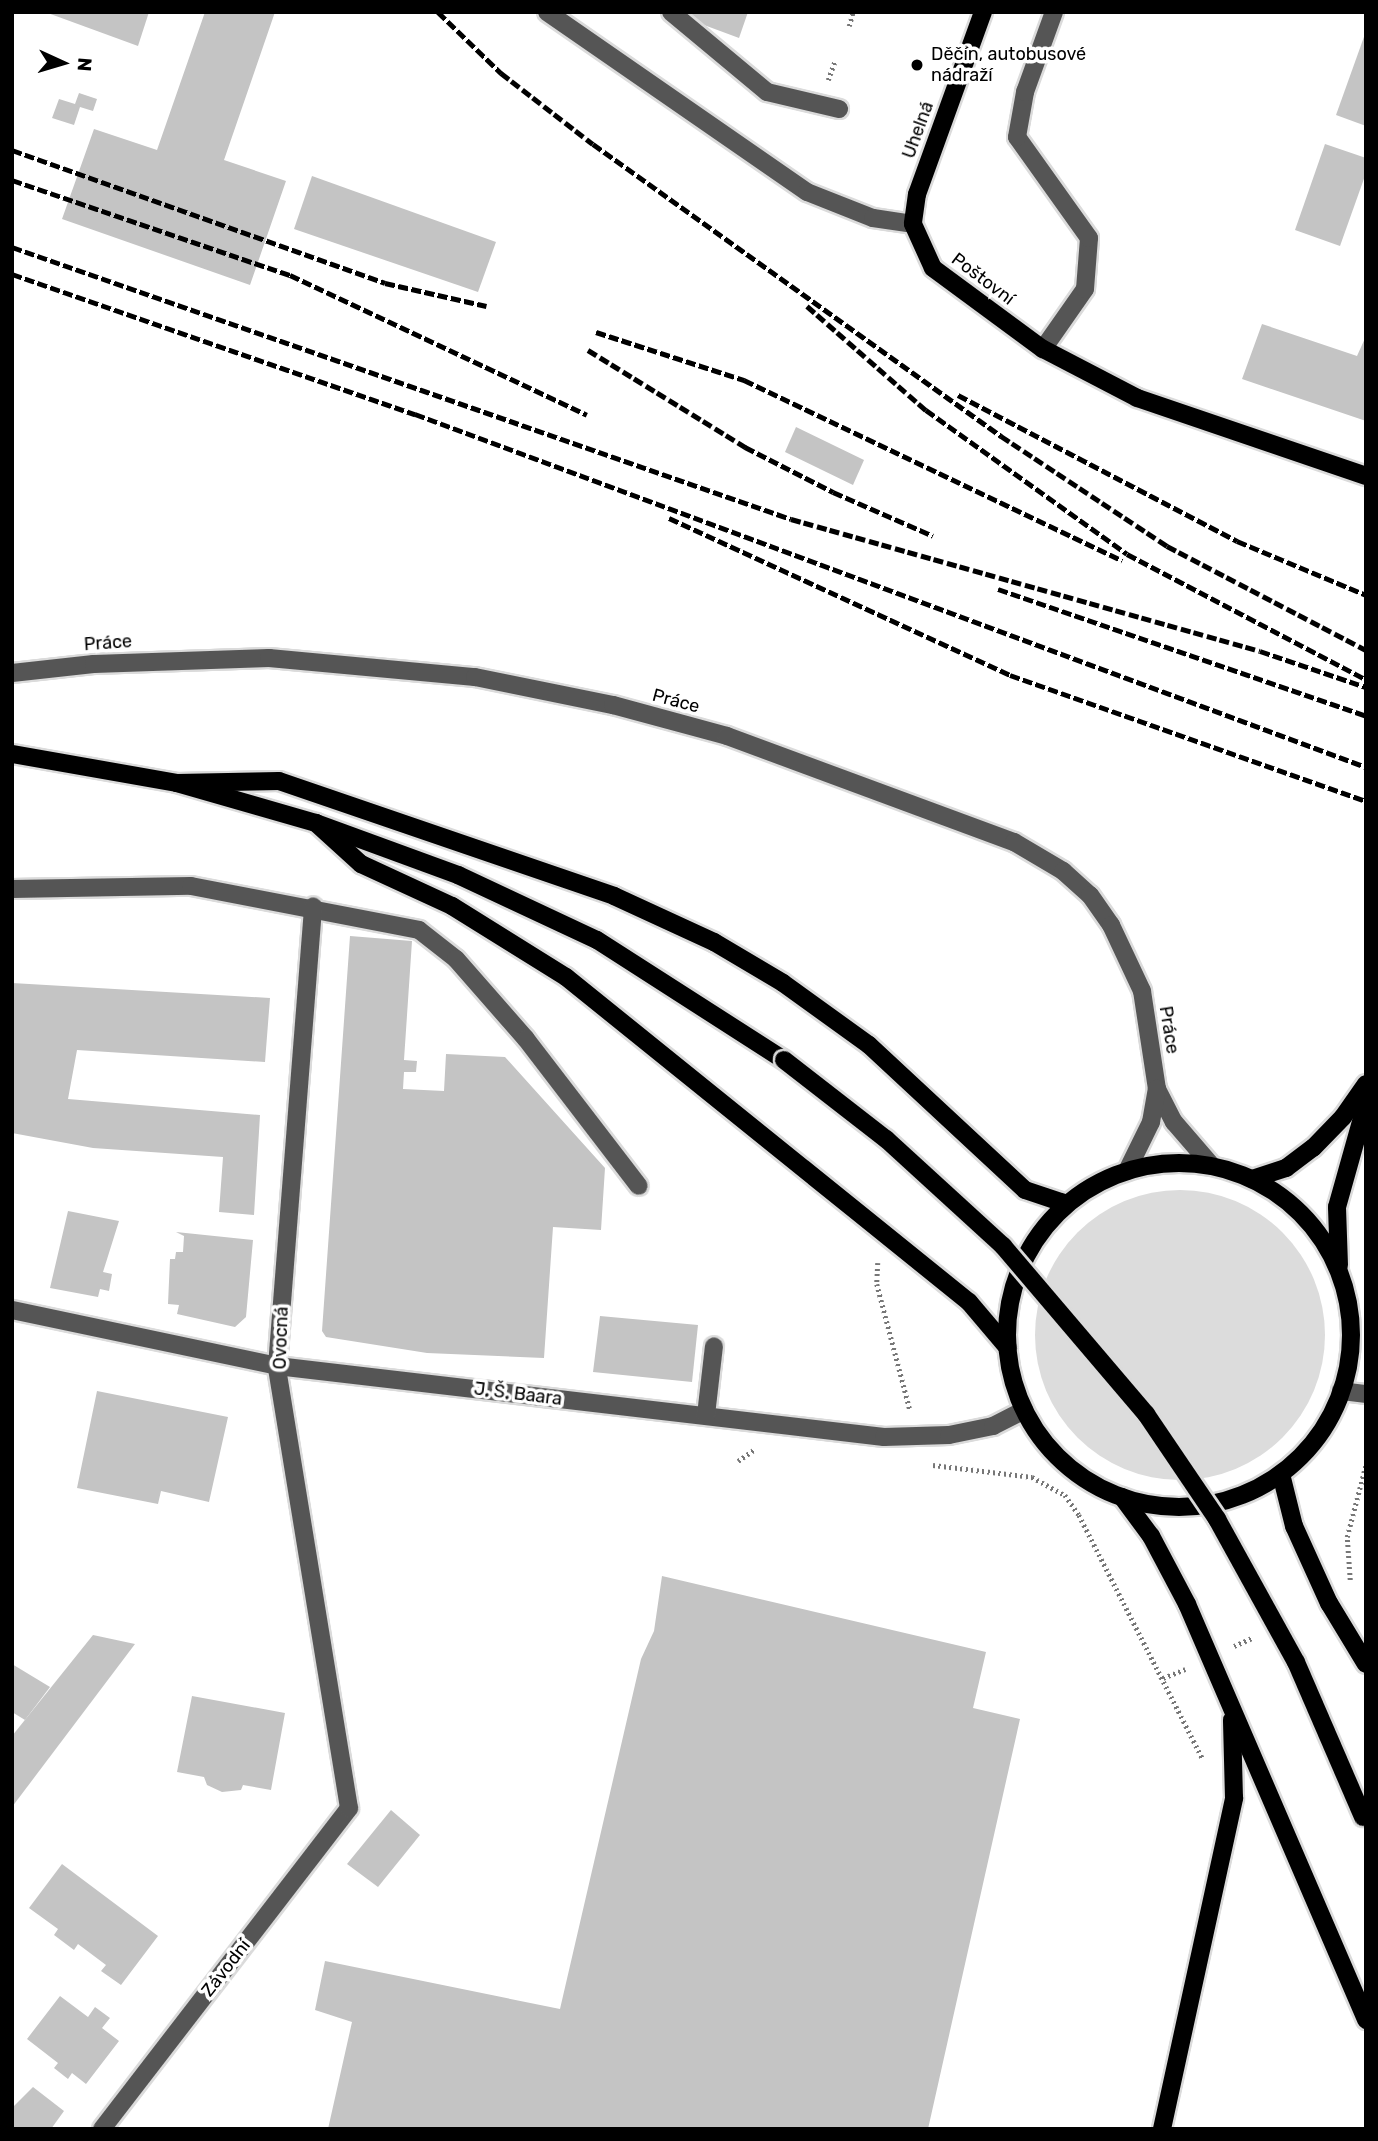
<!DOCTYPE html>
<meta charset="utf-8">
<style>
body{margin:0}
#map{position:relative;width:1378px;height:2141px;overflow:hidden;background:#fff;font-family:Rubik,sans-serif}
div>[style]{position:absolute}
.green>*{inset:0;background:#dcdcdc}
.round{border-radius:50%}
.building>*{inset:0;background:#c4c4c4}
.path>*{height:4.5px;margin-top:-2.25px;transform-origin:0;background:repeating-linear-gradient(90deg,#777 0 2px,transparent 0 5.5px)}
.roads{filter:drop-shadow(2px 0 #dbdbdb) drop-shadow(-2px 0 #dbdbdb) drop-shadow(0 2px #dbdbdb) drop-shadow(0 -2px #dbdbdb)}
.minor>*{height:18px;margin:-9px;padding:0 9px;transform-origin:9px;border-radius:9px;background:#555}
.major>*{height:18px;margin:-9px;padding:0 9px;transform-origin:9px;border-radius:9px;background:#000}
.major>.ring{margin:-9px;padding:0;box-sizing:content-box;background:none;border:18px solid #000;border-radius:50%}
.rail>*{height:5px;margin-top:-2.5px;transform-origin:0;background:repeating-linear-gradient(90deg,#000 0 10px,transparent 0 13.5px)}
.bridges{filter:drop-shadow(2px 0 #dbdbdb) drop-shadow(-2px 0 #dbdbdb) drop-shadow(0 2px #dbdbdb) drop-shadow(0 -2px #dbdbdb)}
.major-bridge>*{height:18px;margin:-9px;padding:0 9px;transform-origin:9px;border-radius:9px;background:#000}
.dots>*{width:19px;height:19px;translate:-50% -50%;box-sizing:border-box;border:4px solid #fff;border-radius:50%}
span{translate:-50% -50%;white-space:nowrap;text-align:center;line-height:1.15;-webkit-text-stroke:7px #fff;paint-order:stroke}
.poi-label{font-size:18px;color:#000}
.left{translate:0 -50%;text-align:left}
.street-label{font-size:18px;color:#000}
.frame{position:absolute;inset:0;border:14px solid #000;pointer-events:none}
.north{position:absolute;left:28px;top:28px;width:70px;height:70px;-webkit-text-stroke:5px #fff;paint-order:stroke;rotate:94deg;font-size:19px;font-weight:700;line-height:28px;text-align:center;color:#000}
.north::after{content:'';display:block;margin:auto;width:24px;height:32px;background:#000;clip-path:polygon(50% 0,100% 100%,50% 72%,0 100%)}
</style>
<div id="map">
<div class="green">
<i class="round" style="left:1035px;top:1190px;width:290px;height:290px"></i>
</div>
<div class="building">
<i style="clip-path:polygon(45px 12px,149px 12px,138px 46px)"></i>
<i style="clip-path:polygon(205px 12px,275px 12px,224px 160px,286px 181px,250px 285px,62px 219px,94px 129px,157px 150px)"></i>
<i style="clip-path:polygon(669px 12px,748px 12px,739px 38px)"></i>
<i style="clip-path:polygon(1365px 34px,1366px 34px,1366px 126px,1336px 115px)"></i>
<i style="clip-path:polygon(79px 93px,97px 99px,93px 111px,80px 107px,74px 125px,52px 118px,59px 99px,75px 104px)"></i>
<i style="clip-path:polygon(1325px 144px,1366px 158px,1366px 173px,1340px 246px,1295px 230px)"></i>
<i style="clip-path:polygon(312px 176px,496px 242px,478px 292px,294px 229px)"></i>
<i style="clip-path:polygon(1262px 324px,1357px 356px,1366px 336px,1366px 421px,1242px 379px)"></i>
<i style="clip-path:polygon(796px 427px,864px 460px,853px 485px,785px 452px)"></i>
<i style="clip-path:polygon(350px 936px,412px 941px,404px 1060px,417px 1061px,416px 1072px,404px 1072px,403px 1089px,444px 1091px,446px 1054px,505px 1057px,605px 1168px,601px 1230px,553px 1227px,544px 1358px,427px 1353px,326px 1337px,322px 1331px)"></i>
<i style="clip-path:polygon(12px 983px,270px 998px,265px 1062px,77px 1050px,68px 1099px,260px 1115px,254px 1215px,219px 1212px,223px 1157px,93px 1148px,12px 1133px)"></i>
<i style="clip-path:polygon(68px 1211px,119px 1221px,103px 1272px,112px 1274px,109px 1291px,100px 1289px,98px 1297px,50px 1288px)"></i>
<i style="clip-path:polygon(176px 1232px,253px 1240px,246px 1317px,235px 1327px,177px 1314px,179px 1305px,168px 1304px,170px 1259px,175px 1259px,176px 1252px,183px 1252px,184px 1236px)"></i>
<i style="clip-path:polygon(600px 1316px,698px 1325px,692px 1382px,593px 1372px)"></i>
<i style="clip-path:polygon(97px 1391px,228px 1417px,209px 1502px,161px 1491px,158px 1504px,77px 1488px)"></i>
<i style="clip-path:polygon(662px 1576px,986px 1652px,973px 1708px,1020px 1719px,928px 2129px,328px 2129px,352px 2022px,315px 2010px,325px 1961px,560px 2009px,641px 1659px,654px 1631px)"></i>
<i style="clip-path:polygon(93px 1635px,135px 1644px,12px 1807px,12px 1736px)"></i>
<i style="clip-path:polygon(12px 1664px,50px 1687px,25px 1720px,12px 1712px)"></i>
<i style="clip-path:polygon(192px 1696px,285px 1713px,271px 1790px,243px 1785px,241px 1790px,222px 1792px,207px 1785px,204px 1777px,177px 1772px)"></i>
<i style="clip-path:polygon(391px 1810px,420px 1835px,378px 1887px,347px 1864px)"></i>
<i style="clip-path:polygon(62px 1864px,158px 1936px,121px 1985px,101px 1971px,106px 1965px,78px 1944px,74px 1950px,54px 1935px,58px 1929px,29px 1908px)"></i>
<i style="clip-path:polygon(60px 1996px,88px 2017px,95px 2007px,110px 2018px,102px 2028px,119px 2041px,86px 2084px,72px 2073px,68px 2079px,54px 2068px,58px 2063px,27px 2039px)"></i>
<i style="clip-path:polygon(33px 2087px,64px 2111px,51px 2129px,12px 2129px,12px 2108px)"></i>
</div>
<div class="path">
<i style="left:849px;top:26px;width:15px;rotate:-74deg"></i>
<i style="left:828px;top:80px;width:20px;rotate:-70deg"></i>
<i style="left:878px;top:1263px;width:21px;rotate:93deg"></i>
<i style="left:877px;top:1284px;width:130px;rotate:75.3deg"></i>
<i style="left:738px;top:1461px;width:21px;rotate:-35deg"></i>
<i style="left:933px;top:1465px;width:100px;rotate:6.9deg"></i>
<i style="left:1032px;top:1477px;width:38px;rotate:29deg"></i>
<i style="left:1065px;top:1495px;width:24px;rotate:55deg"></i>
<i style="left:1079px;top:1515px;width:274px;rotate:63.1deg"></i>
<i style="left:1350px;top:1580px;width:43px;rotate:-94deg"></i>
<i style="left:1347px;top:1537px;width:75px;rotate:-75.4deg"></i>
<i style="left:1234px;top:1646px;width:20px;rotate:-24deg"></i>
<i style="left:1163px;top:1678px;width:24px;rotate:-22deg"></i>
</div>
<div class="roads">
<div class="minor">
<i style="left:547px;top:12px;width:316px;rotate:34.7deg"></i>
<i style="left:807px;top:192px;width:71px;rotate:21.5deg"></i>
<i style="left:873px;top:218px;width:40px;rotate:8.5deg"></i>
<i style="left:671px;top:12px;width:125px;rotate:39.8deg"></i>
<i style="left:767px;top:92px;width:74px;rotate:13.3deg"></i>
<i style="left:1043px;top:349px;width:73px;rotate:-55deg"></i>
<i style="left:1085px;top:289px;width:51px;rotate:-85.5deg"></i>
<i style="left:1089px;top:238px;width:124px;rotate:-125.5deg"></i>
<i style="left:1017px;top:137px;width:46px;rotate:-79.9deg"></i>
<i style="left:1025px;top:92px;width:85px;rotate:-70.1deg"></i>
<i style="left:12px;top:673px;width:82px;rotate:-6.3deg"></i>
<i style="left:94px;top:664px;width:175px;rotate:-2deg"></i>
<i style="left:269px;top:658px;width:207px;rotate:5.3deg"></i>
<i style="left:475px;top:677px;width:141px;rotate:11.5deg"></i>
<i style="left:613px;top:705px;width:118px;rotate:15.2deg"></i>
<i style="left:727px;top:736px;width:306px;rotate:20.3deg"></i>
<i style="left:1014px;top:842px;width:57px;rotate:30.6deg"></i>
<i style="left:1063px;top:871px;width:36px;rotate:42deg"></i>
<i style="left:1090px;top:895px;width:37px;rotate:55deg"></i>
<i style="left:1111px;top:925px;width:73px;rotate:64.8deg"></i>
<i style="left:1142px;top:991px;width:99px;rotate:81.3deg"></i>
<i style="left:1157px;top:1089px;width:37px;rotate:63deg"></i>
<i style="left:1174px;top:1122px;width:58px;rotate:49.2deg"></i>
<i style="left:12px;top:889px;width:179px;rotate:-1deg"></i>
<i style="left:191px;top:886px;width:232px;rotate:10.9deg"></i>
<i style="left:419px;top:930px;width:47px;rotate:38.1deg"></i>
<i style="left:456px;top:959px;width:106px;rotate:48.8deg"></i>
<i style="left:526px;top:1039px;width:185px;rotate:52.5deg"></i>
<i style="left:1127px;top:1171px;width:55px;rotate:-63.9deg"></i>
<i style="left:1151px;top:1122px;width:34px;rotate:-80deg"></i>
<i style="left:12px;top:1310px;width:271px;rotate:11.9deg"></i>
<i style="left:277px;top:1366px;width:611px;rotate:6.67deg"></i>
<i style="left:884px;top:1437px;width:65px;rotate:-1.8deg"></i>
<i style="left:949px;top:1435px;width:45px;rotate:-11.6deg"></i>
<i style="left:993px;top:1426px;width:35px;rotate:-27deg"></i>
<i style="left:1341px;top:1391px;width:25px;rotate:7deg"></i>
<i style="left:706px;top:1415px;width:69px;rotate:-83.4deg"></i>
<i style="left:102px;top:2129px;width:405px;rotate:-52.4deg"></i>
<i style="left:349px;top:1808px;width:448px;rotate:-99.3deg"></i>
<i style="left:277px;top:1366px;width:461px;rotate:-85.5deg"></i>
</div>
<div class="major">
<i style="left:983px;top:12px;width:194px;rotate:109.9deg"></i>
<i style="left:917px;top:194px;width:30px;rotate:98deg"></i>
<i style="left:913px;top:224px;width:48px;rotate:65.6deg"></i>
<i style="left:933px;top:268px;width:137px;rotate:36.4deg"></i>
<i style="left:1043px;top:349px;width:106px;rotate:27.5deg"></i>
<i style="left:1137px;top:398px;width:242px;rotate:18.8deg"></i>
<i style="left:12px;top:754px;width:168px;rotate:10deg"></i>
<i style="left:177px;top:783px;width:145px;rotate:16.1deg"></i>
<i style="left:316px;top:823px;width:151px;rotate:20.1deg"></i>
<i style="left:458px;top:875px;width:153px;rotate:25.1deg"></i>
<i style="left:597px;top:940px;width:222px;rotate:32.7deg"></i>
<i style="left:177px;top:783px;width:102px;rotate:-1.1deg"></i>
<i style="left:279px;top:781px;width:354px;rotate:18.9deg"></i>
<i style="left:614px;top:896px;width:110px;rotate:24.7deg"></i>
<i style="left:714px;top:942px;width:80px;rotate:30.7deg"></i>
<i style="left:783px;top:983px;width:106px;rotate:35.8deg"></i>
<i style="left:869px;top:1045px;width:213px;rotate:42.9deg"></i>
<i style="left:1025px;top:1190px;width:44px;rotate:18.4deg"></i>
<i style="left:316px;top:823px;width:61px;rotate:42.3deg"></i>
<i style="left:361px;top:864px;width:100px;rotate:24.8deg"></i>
<i style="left:452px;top:906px;width:134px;rotate:31.9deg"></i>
<i style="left:566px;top:977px;width:518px;rotate:38.88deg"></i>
<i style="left:969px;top:1302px;width:60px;rotate:49.7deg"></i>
<i class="ring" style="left:1007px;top:1163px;width:326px;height:326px"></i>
<i style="left:1252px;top:1179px;width:36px;rotate:-18deg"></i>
<i style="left:1286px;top:1168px;width:34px;rotate:-37deg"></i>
<i style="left:1313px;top:1148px;width:43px;rotate:-45.9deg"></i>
<i style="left:1343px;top:1117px;width:40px;rotate:-55.1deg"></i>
<i style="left:1339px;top:1265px;width:58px;rotate:-92deg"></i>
<i style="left:1337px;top:1207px;width:107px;rotate:-74.3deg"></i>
<i style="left:1281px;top:1474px;width:54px;rotate:76deg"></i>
<i style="left:1294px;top:1526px;width:85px;rotate:65.6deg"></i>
<i style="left:1329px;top:1603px;width:71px;rotate:58.8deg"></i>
<i style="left:1122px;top:1497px;width:49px;rotate:53.4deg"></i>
<i style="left:1151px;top:1536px;width:77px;rotate:62.1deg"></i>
<i style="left:1187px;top:1604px;width:453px;rotate:66.7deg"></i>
<i style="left:1162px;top:2129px;width:339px;rotate:-77.7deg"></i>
<i style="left:1234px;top:1798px;width:78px;rotate:-91.5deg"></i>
</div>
</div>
<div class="rail">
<i style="left:438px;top:12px;width:88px;rotate:44.1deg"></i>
<i style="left:501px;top:73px;width:116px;rotate:37.7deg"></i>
<i style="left:593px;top:144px;width:502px;rotate:35.59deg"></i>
<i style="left:1001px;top:436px;width:199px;rotate:33.5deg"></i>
<i style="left:1167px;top:546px;width:225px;rotate:27.6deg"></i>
<i style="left:12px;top:150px;width:396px;rotate:19.6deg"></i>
<i style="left:385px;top:283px;width:104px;rotate:12.8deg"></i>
<i style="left:12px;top:180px;width:294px;rotate:18.9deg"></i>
<i style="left:290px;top:275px;width:328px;rotate:25.2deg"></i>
<i style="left:12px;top:247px;width:825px;rotate:19.25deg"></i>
<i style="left:791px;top:519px;width:487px;rotate:15.7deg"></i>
<i style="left:1260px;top:651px;width:112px;rotate:18.8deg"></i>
<i style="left:12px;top:274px;width:427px;rotate:19.2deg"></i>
<i style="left:415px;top:414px;width:1014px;rotate:20.36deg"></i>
<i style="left:807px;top:306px;width:158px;rotate:41.2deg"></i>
<i style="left:926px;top:410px;width:247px;rotate:35.6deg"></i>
<i style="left:1127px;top:554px;width:267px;rotate:27.7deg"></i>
<i style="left:596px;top:332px;width:156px;rotate:18deg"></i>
<i style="left:744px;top:380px;width:419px;rotate:25.5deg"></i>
<i style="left:588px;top:350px;width:185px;rotate:31.7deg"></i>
<i style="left:745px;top:447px;width:99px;rotate:27.1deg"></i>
<i style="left:833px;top:492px;width:109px;rotate:23.7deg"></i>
<i style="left:958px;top:395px;width:315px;rotate:27.6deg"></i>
<i style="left:1237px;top:541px;width:140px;rotate:22.7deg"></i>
<i style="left:669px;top:518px;width:375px;rotate:24.7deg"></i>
<i style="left:1010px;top:675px;width:378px;rotate:19.5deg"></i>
<i style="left:998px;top:589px;width:389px;rotate:19deg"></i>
</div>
<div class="bridges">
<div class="major-bridge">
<i style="left:784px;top:1060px;width:129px;rotate:37.8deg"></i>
<i style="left:886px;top:1139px;width:159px;rotate:42.4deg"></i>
<i style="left:1003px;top:1246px;width:221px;rotate:49.6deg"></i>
<i style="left:1146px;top:1414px;width:127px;rotate:55.9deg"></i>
<i style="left:1217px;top:1519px;width:163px;rotate:61.1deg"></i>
<i style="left:1296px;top:1662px;width:169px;rotate:66.6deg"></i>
</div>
</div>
<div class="dots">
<i style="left:917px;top:65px;background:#000"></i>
</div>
<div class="poi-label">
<span class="left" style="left:931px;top:65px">Děčín, autobusové<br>nádraží</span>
</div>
<div class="street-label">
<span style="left:918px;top:130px;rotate:-70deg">Uhelná</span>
<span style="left:983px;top:279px;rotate:37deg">Poštovní</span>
<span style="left:108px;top:643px;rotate:-4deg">Práce</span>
<span style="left:676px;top:701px;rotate:15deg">Práce</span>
<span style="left:1169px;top:1030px;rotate:81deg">Práce</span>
<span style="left:281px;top:1338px;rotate:-88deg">Ovocná</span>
<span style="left:518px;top:1394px;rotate:7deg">J. Š. Baara</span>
<span style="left:226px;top:1968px;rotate:-52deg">Závodní</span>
</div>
<div class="frame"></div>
<div class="north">N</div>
</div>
